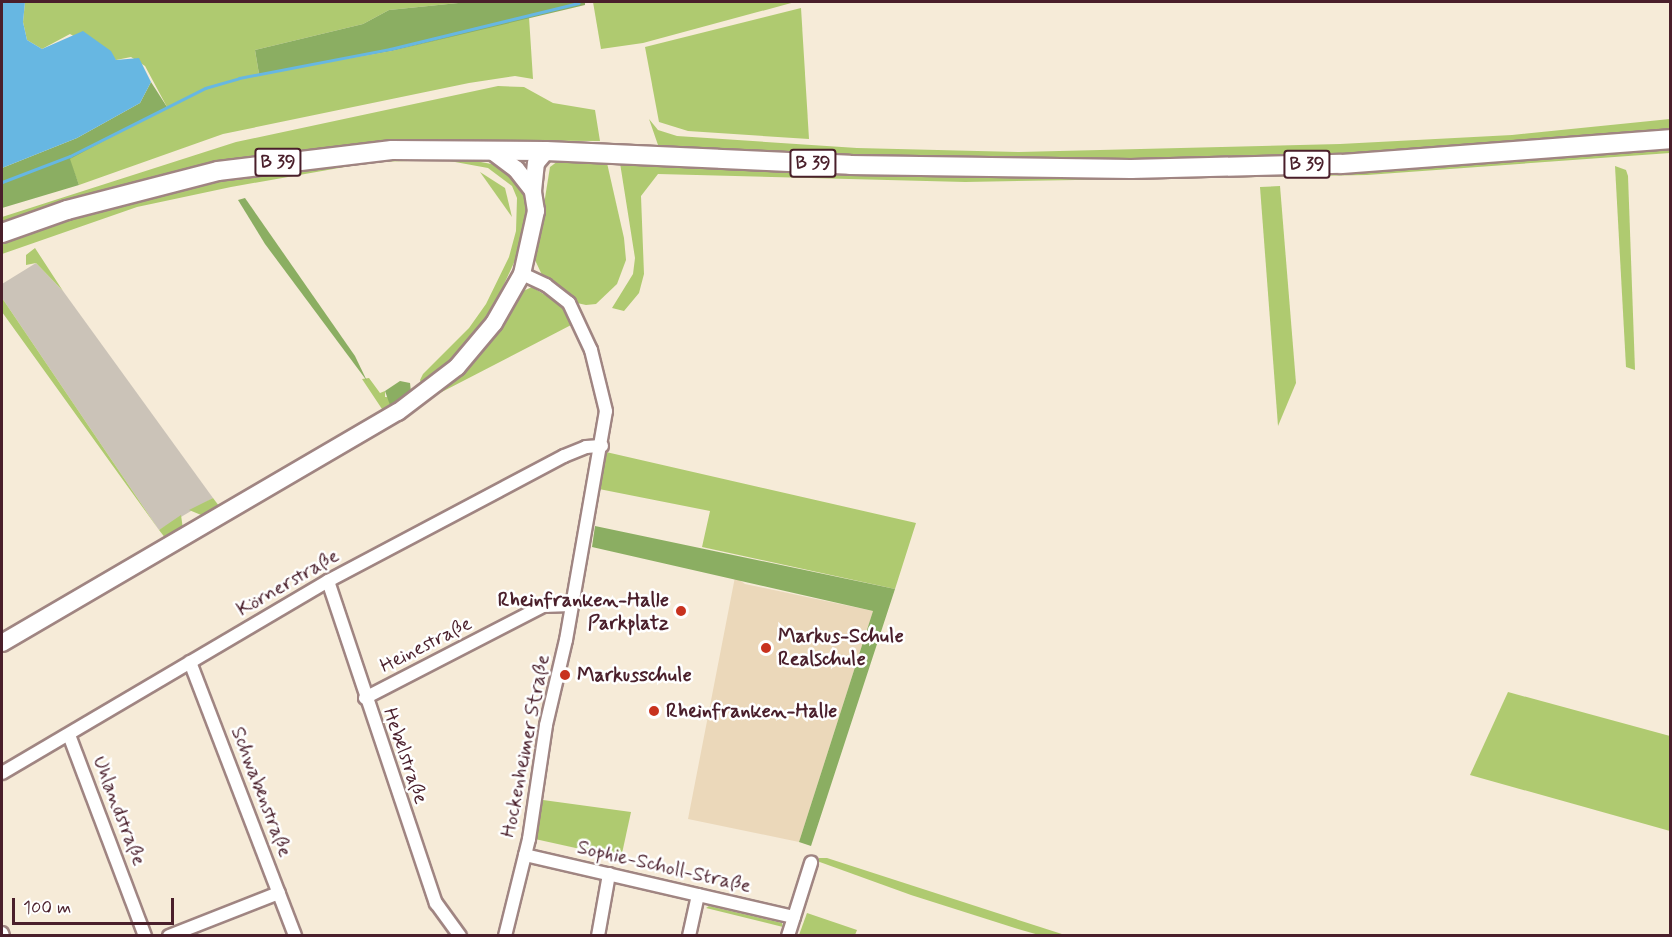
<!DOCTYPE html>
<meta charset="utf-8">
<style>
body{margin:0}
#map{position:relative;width:1672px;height:937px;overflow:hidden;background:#f6ebd8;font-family:Mynerve,sans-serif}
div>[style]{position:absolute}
.built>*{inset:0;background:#ebd8ba}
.industrial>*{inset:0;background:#cbc3b8}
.green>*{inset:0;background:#afca70}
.forest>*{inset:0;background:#8bae62}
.water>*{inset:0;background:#67b7e2}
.stream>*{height:3px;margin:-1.5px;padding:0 1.5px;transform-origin:1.5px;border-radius:1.5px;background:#67b7e2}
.roads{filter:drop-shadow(2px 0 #a08582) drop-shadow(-2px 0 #a08582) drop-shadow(0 2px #a08582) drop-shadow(0 -2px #a08582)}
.street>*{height:12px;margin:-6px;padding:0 6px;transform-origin:6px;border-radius:6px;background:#fff}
.secondary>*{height:16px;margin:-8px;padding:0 8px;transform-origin:8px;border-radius:8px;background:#fff}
.primary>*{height:18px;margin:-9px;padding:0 9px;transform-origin:9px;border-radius:9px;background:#fff}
.dots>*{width:16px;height:16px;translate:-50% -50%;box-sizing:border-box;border:3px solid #fff;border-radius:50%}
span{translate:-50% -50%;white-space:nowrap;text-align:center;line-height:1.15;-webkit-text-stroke:5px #fff;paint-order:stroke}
.shield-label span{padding:2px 4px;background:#fff;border:2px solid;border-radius:4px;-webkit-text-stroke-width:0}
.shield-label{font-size:18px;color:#4a1f2b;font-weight:700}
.street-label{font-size:20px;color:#4a1f2b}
.poi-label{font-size:20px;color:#4a1f2b;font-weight:700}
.right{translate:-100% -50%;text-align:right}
.left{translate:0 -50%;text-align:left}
.frame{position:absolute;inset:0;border:3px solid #4a1f2b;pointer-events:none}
.scale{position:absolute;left:12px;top:898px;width:162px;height:27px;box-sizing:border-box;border:3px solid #4a1f2b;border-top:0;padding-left:8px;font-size:18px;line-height:21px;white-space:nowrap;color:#4a1f2b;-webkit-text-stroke:4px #fff;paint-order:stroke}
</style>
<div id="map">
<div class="built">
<i style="clip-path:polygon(735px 577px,745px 584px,873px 611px,799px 842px,688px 819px)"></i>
</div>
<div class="industrial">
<i style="clip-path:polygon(36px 263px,63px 291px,213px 498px,159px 530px,2px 298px,2px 284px)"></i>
</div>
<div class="green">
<i style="clip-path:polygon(25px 2px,468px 2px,389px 10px,363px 24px,255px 50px,259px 74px,392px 51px,529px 17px,533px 79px,515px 76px,469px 83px,223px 134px,79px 185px,69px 159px,167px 107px,145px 66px,131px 57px,116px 60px,70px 34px,42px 49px,27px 40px,23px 22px)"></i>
<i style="clip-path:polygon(593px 2px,795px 2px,643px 43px,601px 49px)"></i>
<i style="clip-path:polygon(801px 8px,809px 139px,688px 131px,659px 122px,645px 47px)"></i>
<i style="clip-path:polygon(498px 86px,524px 87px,553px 103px,595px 110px,600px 141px,452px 140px,303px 151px,239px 161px,2px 224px,2px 217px,236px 142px)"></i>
<i style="clip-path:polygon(649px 119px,658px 130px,677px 136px,857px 148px,1019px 152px,1340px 144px,1512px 135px,1670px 119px,1670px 132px,1345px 156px,1109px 162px,807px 156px,658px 145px)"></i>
<i style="clip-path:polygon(1670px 144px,1670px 153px,1367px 175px,965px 182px,658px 174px,641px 196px,644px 274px,639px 293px,624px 311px,612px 308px,633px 274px,635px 258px,620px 163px,941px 172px)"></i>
<i style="clip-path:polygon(449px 156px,502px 166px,519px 177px,527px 211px,517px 256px,495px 304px,463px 348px,422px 386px,420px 380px,423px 374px,469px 328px,486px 304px,509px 257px,516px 231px,517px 198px,512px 186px,488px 168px,444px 160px,373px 162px,231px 187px,137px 207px,2px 254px,2px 236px,218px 177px,367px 158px)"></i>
<i style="clip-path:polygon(571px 159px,607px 163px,624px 238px,626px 260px,617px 284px,596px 304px,586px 305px,577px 303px,542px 275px,535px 260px,550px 167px,558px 161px)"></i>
<i style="clip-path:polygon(1615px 166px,1626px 170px,1628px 176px,1635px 370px,1626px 367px)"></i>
<i style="clip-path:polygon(480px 172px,505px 188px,512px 217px)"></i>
<i style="clip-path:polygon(1280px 186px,1296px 383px,1278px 426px,1260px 187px)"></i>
<i style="clip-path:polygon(35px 248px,63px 291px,36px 263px,26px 265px,26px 255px)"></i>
<i style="clip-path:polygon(532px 287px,563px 306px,573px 324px,434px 396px,462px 369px,521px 292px)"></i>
<i style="clip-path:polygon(2px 298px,159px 530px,181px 515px,183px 529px,166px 539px,159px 530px,2px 312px)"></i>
<i style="clip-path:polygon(369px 378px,380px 393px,385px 391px,385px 397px,408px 398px,206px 517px,189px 510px,213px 498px,219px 506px,384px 412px,362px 379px)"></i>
<i style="clip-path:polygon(606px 452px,916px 523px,895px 589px,702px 547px,710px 511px,599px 489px)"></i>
<i style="clip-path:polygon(1508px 692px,1670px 736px,1670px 831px,1470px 775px)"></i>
<i style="clip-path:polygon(543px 800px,631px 812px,621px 858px,535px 839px)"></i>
<i style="clip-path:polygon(819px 858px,827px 858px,1065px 935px,1039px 935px,1018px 929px,911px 895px,817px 861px)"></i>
<i style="clip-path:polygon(709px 906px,782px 923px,783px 927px,706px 908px)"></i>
<i style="clip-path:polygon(807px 913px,857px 930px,855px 935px,799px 935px)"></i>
</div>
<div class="forest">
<i style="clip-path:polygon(468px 2px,585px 2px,585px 5px,392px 51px,259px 74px,255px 50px,363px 24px,389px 10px)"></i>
<i style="clip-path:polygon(151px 82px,167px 107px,70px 159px,79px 185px,2px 208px,2px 168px,77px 138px,140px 103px)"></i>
<i style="clip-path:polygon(245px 198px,355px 356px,367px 381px,265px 244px,238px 200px)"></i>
<i style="clip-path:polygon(400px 381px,410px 383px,411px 392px,391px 408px,385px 391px)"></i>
<i style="clip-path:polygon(595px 526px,895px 589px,811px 846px,799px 842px,873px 611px,592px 547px)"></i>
</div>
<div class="water">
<i style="clip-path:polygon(2px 2px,25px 2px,23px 22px,27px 40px,42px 49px,83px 31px,111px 51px,116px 60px,139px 58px,151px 82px,140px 103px,77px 138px,2px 168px)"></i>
</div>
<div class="stream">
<i style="left:2px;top:182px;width:73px;rotate:-20.9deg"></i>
<i style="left:70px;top:156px;width:151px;rotate:-26.7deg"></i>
<i style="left:205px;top:88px;width:35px;rotate:-16deg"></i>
<i style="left:239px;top:78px;width:154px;rotate:-10.9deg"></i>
<i style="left:390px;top:49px;width:194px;rotate:-13.7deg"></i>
</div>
<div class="roads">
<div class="street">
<i style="left:328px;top:581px;width:340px;rotate:71.5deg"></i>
<i style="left:436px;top:903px;width:41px;rotate:54deg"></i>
<i style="left:190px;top:662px;width:293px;rotate:69deg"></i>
<i style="left:365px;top:698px;width:200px;rotate:-27.3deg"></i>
<i style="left:543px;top:606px;width:28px;rotate:-2deg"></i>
<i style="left:69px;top:735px;width:215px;rotate:69.3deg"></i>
<i style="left:2px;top:773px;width:378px;rotate:-30.5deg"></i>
<i style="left:328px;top:581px;width:267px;rotate:-27.9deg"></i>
<i style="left:564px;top:456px;width:24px;rotate:-22deg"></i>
<i style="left:586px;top:447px;width:16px;rotate:-4deg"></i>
<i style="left:525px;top:855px;width:276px;rotate:13deg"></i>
<i style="left:2px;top:933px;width:3px;rotate:72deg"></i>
<i style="left:169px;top:936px;width:118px;rotate:-21.4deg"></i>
<i style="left:505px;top:936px;width:100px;rotate:-76.1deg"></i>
<i style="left:529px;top:839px;width:115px;rotate:-81.5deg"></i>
<i style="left:546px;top:725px;width:87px;rotate:-76.8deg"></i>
<i style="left:566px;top:640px;width:232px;rotate:-80.1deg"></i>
<i style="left:606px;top:411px;width:63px;rotate:-103.8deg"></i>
<i style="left:591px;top:350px;width:52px;rotate:-115.1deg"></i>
<i style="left:569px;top:303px;width:29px;rotate:-142deg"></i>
<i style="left:546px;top:285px;width:26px;rotate:-155deg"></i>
<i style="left:598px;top:936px;width:63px;rotate:-79.9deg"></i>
<i style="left:689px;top:936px;width:42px;rotate:-77.6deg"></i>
<i style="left:788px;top:936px;width:77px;rotate:-72.5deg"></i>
</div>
<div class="secondary">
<i style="left:492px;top:151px;width:30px;rotate:37deg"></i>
<i style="left:516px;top:169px;width:28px;rotate:52deg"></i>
<i style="left:2px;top:643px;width:458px;rotate:-30.3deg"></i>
<i style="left:398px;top:412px;width:74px;rotate:-37.3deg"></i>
<i style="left:457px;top:367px;width:57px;rotate:-49.9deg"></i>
<i style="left:494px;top:323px;width:56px;rotate:-60.3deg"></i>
<i style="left:522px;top:274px;width:65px;rotate:-77.5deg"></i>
<i style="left:536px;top:211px;width:20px;rotate:-99deg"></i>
<i style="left:533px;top:191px;width:28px;rotate:-84deg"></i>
<i style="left:536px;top:163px;width:16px;rotate:-50deg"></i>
</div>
<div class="primary">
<i style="left:2px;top:233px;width:69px;rotate:-19.5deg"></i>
<i style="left:67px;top:210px;width:156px;rotate:-14.5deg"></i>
<i style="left:218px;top:171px;width:175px;rotate:-6.9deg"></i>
<i style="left:392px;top:150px;width:154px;rotate:0.4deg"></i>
<i style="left:546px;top:151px;width:304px;rotate:2.6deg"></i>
<i style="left:850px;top:165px;width:281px;rotate:0.8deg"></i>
<i style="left:1131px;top:169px;width:210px;rotate:-1.4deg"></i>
<i style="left:1341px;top:164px;width:330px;rotate:-4.3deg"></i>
</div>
</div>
<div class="dots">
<i style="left:681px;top:611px;background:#c8321e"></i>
<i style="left:766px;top:648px;background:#c8321e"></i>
<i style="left:565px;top:675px;background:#c8321e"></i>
<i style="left:654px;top:711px;background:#c8321e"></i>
</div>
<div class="shield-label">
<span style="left:278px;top:162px">B 39</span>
<span style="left:813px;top:163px">B 39</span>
<span style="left:1307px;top:164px">B 39</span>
</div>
<div class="street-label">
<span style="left:288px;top:583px;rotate:-30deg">Körnerstraße</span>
<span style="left:426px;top:645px;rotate:-27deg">Heinestraße</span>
<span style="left:526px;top:746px;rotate:-79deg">Hockenheimer Straße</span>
<span style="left:405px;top:756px;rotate:71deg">Hebelstraße</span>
<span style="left:261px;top:792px;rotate:69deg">Schwabenstraße</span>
<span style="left:119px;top:811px;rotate:69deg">Uhlandstraße</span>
<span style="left:664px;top:867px;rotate:13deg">Sophie-Scholl-Straße</span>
</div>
<div class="poi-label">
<span class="right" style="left:669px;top:612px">Rheinfranken-Halle<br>Parkplatz</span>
<span class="left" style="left:778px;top:648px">Markus-Schule<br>Realschule</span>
<span class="left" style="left:577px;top:675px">Markusschule</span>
<span class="left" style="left:666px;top:711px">Rheinfranken-Halle</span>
</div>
<div class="frame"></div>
<div class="scale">100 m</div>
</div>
